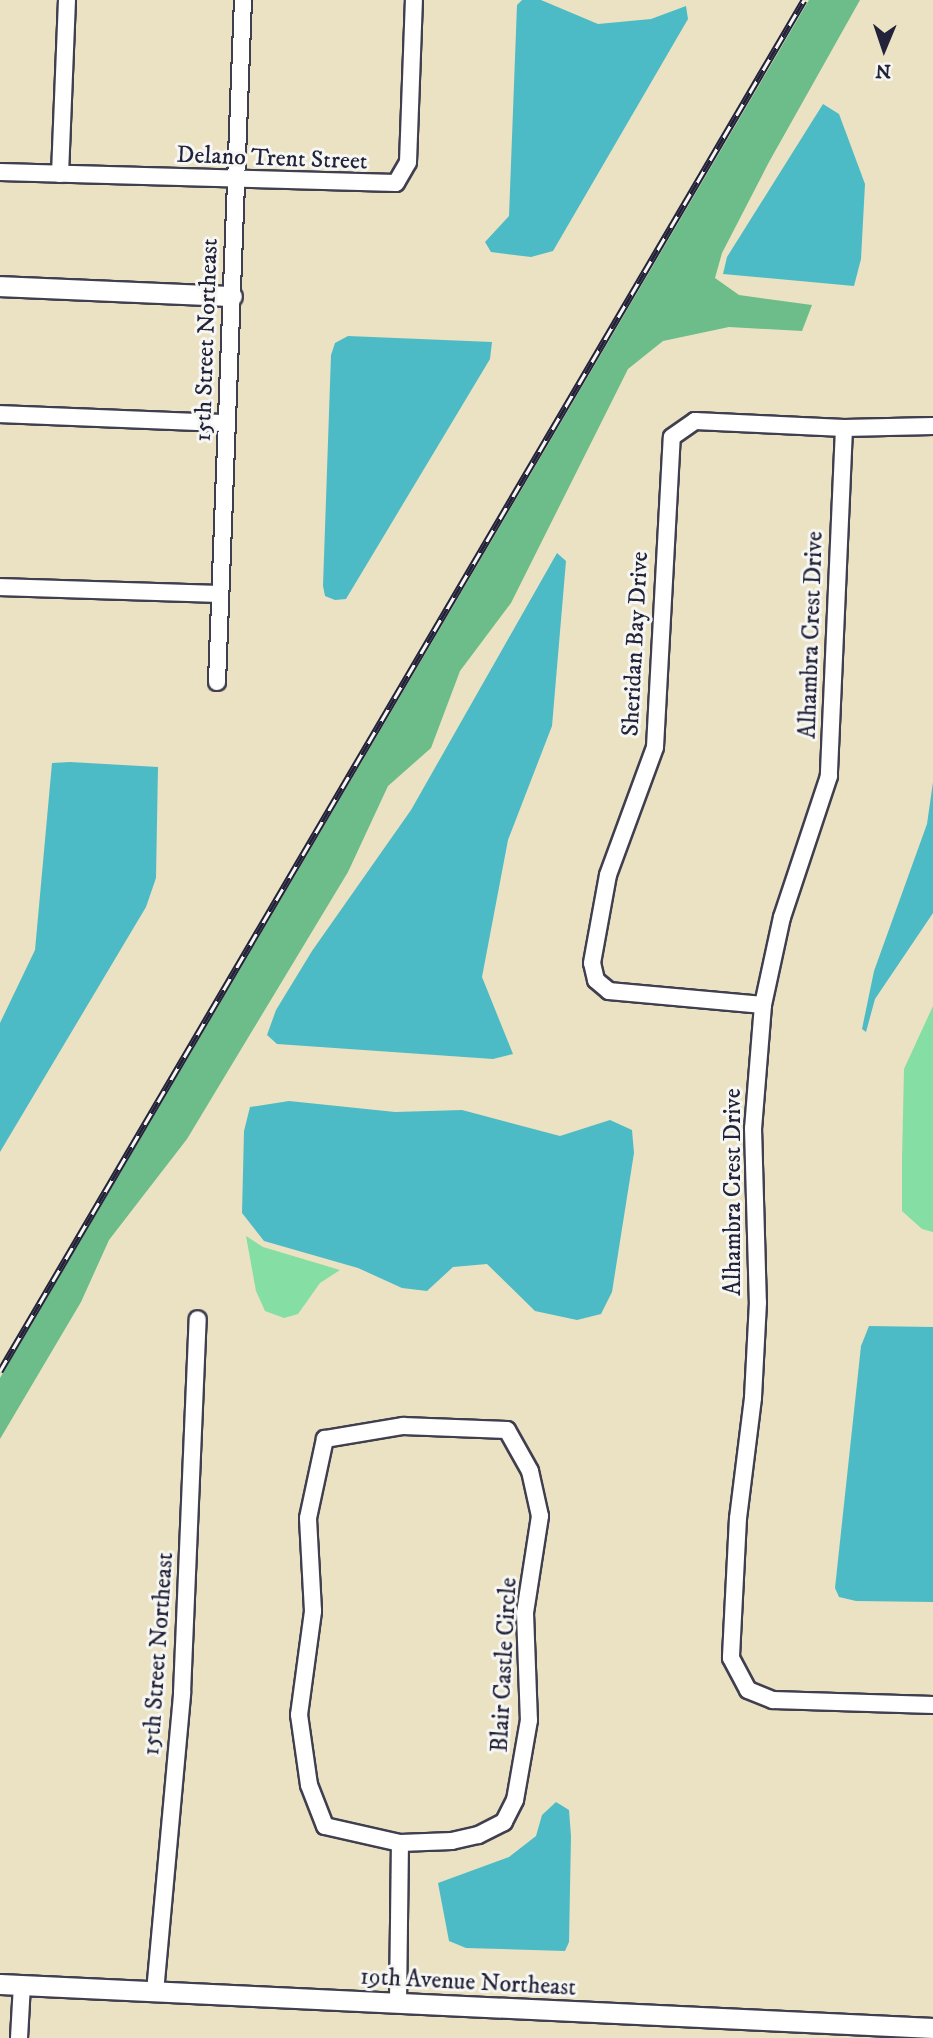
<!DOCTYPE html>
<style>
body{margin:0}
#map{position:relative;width:933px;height:2038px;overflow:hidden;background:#eae2c3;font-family:"IM FELL DW Pica",serif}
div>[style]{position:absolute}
.green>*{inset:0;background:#85dea3}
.forest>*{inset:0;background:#6cbd89}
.water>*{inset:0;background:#4dbbc5}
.roads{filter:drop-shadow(2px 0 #403f4f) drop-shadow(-2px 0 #403f4f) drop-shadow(0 2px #403f4f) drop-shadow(0 -2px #403f4f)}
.minor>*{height:16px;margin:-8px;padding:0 8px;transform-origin:8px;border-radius:8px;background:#fff}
.tertiary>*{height:19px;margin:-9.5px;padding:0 9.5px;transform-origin:9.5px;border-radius:9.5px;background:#fff}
.rail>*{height:7px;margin-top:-3.5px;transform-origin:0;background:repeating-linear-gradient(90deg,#f6f6f2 0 13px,#22223b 0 26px);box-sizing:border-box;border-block:2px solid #22223b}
span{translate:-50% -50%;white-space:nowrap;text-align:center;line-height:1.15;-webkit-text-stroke:6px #f6f6f2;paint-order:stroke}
.street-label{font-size:24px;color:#22223b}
.north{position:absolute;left:849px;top:14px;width:70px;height:70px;-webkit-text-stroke:5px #f6f6f2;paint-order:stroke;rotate:182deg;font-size:19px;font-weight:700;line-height:28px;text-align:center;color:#22223b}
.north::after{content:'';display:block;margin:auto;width:24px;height:32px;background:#22223b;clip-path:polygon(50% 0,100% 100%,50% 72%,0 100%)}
</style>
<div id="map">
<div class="green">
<i style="clip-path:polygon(933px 1006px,933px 1232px,922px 1229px,902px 1211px,902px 1160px,904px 1069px)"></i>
<i style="clip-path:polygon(246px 1236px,263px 1247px,340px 1270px,320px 1283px,298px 1314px,284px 1318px,265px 1311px,256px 1291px)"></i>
</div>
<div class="forest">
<i style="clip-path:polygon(809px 0,860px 0,769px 162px,722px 253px,715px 278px,739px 295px,812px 305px,802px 331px,729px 327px,663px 341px,628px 369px,511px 603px,460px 671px,431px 748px,388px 786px,348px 872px,187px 1139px,109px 1240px,81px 1302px,0 1439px,0 1378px)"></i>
</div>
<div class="water">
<i style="clip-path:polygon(522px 0,541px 0,598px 24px,651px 19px,686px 6px,688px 19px,553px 251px,531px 257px,491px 252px,485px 242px,509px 216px,517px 5px)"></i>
<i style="clip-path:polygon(823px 104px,839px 114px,865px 184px,861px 259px,854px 286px,723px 274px,727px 257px)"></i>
<i style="clip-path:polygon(348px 336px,492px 342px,490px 359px,346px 599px,335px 600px,325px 596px,323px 586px,331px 355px,335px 343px)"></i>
<i style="clip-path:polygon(557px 553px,566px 561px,552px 726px,508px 840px,482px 977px,513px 1054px,493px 1059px,277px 1044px,267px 1035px,276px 1010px,312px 951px,411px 810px)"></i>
<i style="clip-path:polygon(70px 762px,158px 767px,156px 878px,146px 907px,0 1152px,0 1023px,35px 950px,52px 763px)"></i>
<i style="clip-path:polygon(933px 782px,933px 913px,875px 999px,866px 1032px,862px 1029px,874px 971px,927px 824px)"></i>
<i style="clip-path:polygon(289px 1101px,395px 1112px,462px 1110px,560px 1136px,610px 1120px,632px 1130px,634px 1153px,612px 1292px,601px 1314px,577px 1320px,535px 1311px,487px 1264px,453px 1267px,427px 1291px,402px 1288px,358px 1268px,264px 1241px,242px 1213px,244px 1131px,250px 1107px)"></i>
<i style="clip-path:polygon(869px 1326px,933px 1327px,933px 1602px,856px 1601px,839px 1597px,835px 1588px,861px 1346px)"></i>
<i style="clip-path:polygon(556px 1802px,569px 1810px,571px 1836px,569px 1942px,565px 1951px,466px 1948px,449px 1941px,438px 1883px,509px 1857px,536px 1836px,542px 1815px)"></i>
</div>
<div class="roads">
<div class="minor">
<i style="left:0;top:172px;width:396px;rotate:1.6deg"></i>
<i style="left:396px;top:183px;width:24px;rotate:-60deg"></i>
<i style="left:408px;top:162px;width:162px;rotate:-87.9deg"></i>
<i style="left:60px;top:174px;width:174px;rotate:-87.7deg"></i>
<i style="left:0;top:414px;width:227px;rotate:2.3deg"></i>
<i style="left:844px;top:428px;width:348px;rotate:92.5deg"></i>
<i style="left:829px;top:776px;width:149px;rotate:108.4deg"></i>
<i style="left:782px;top:917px;width:90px;rotate:102.2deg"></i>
<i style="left:763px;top:1005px;width:123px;rotate:94.6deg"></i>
<i style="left:753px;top:1128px;width:174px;rotate:88.4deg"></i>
<i style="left:758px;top:1302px;width:96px;rotate:93deg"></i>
<i style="left:753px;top:1398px;width:121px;rotate:97.1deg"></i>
<i style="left:738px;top:1518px;width:140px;rotate:92.9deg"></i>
<i style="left:731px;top:1658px;width:36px;rotate:62deg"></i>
<i style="left:748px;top:1690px;width:27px;rotate:22deg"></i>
<i style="left:773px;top:1700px;width:160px;rotate:1.8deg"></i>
<i style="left:0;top:587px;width:220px;rotate:1.8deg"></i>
<i style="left:217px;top:682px;width:682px;rotate:-87.82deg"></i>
<i style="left:763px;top:1005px;width:155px;rotate:-174.8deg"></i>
<i style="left:609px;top:991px;width:17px;rotate:-140deg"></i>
<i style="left:596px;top:980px;width:17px;rotate:-103deg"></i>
<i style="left:592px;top:963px;width:89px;rotate:-79.7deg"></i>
<i style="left:608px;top:875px;width:136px;rotate:-69.8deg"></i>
<i style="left:655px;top:747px;width:310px;rotate:-86.9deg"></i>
<i style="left:672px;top:437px;width:28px;rotate:-35deg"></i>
<i style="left:695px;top:421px;width:149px;rotate:2.7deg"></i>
<i style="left:844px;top:428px;width:89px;rotate:-1.3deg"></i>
<i style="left:403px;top:1426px;width:104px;rotate:2.2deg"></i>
<i style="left:507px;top:1430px;width:47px;rotate:60.7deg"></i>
<i style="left:530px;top:1471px;width:46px;rotate:77.5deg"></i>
<i style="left:540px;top:1516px;width:98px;rotate:98.8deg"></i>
<i style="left:525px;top:1613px;width:107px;rotate:87.9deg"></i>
<i style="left:529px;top:1720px;width:81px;rotate:99.9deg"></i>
<i style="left:515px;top:1800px;width:25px;rotate:117deg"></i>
<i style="left:504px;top:1822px;width:29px;rotate:153deg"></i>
<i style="left:478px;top:1835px;width:27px;rotate:167deg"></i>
<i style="left:452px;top:1841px;width:52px;rotate:177.8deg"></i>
<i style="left:400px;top:1843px;width:77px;rotate:-167.2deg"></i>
<i style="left:325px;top:1826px;width:44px;rotate:-111.3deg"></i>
<i style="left:309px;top:1785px;width:71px;rotate:-98.1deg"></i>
<i style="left:299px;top:1715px;width:105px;rotate:-82.3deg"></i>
<i style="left:313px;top:1611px;width:93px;rotate:-93.1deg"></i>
<i style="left:308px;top:1518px;width:81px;rotate:-77.9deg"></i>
<i style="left:325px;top:1439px;width:79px;rotate:-9.5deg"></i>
<i style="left:155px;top:1992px;width:300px;rotate:-84.8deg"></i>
<i style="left:182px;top:1693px;width:374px;rotate:-87.6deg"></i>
<i style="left:398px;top:2004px;width:161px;rotate:-89.3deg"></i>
<i style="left:19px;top:2038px;width:53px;rotate:-86.8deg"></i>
</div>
<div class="tertiary">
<i style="left:0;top:286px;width:232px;rotate:2.5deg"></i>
<i style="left:0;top:1984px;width:934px;rotate:2.7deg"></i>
</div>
</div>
<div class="rail">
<i style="left:0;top:1371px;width:1589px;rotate:-59.61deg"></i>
</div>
<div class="street-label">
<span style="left:272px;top:159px;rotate:2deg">Delano Trent Street</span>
<span style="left:207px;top:340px;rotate:-88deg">15th Street Northeast</span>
<span style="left:812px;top:635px;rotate:-88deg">Alhambra Crest Drive</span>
<span style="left:636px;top:644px;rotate:-87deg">Sheridan Bay Drive</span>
<span style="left:734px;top:1192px;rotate:-90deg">Alhambra Crest Drive</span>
<span style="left:159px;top:1654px;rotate:-86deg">15th Street Northeast</span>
<span style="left:505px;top:1665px;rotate:-87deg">Blair Castle Circle</span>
<span style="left:468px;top:1983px;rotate:3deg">19th Avenue Northeast</span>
</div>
<div class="north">N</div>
</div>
